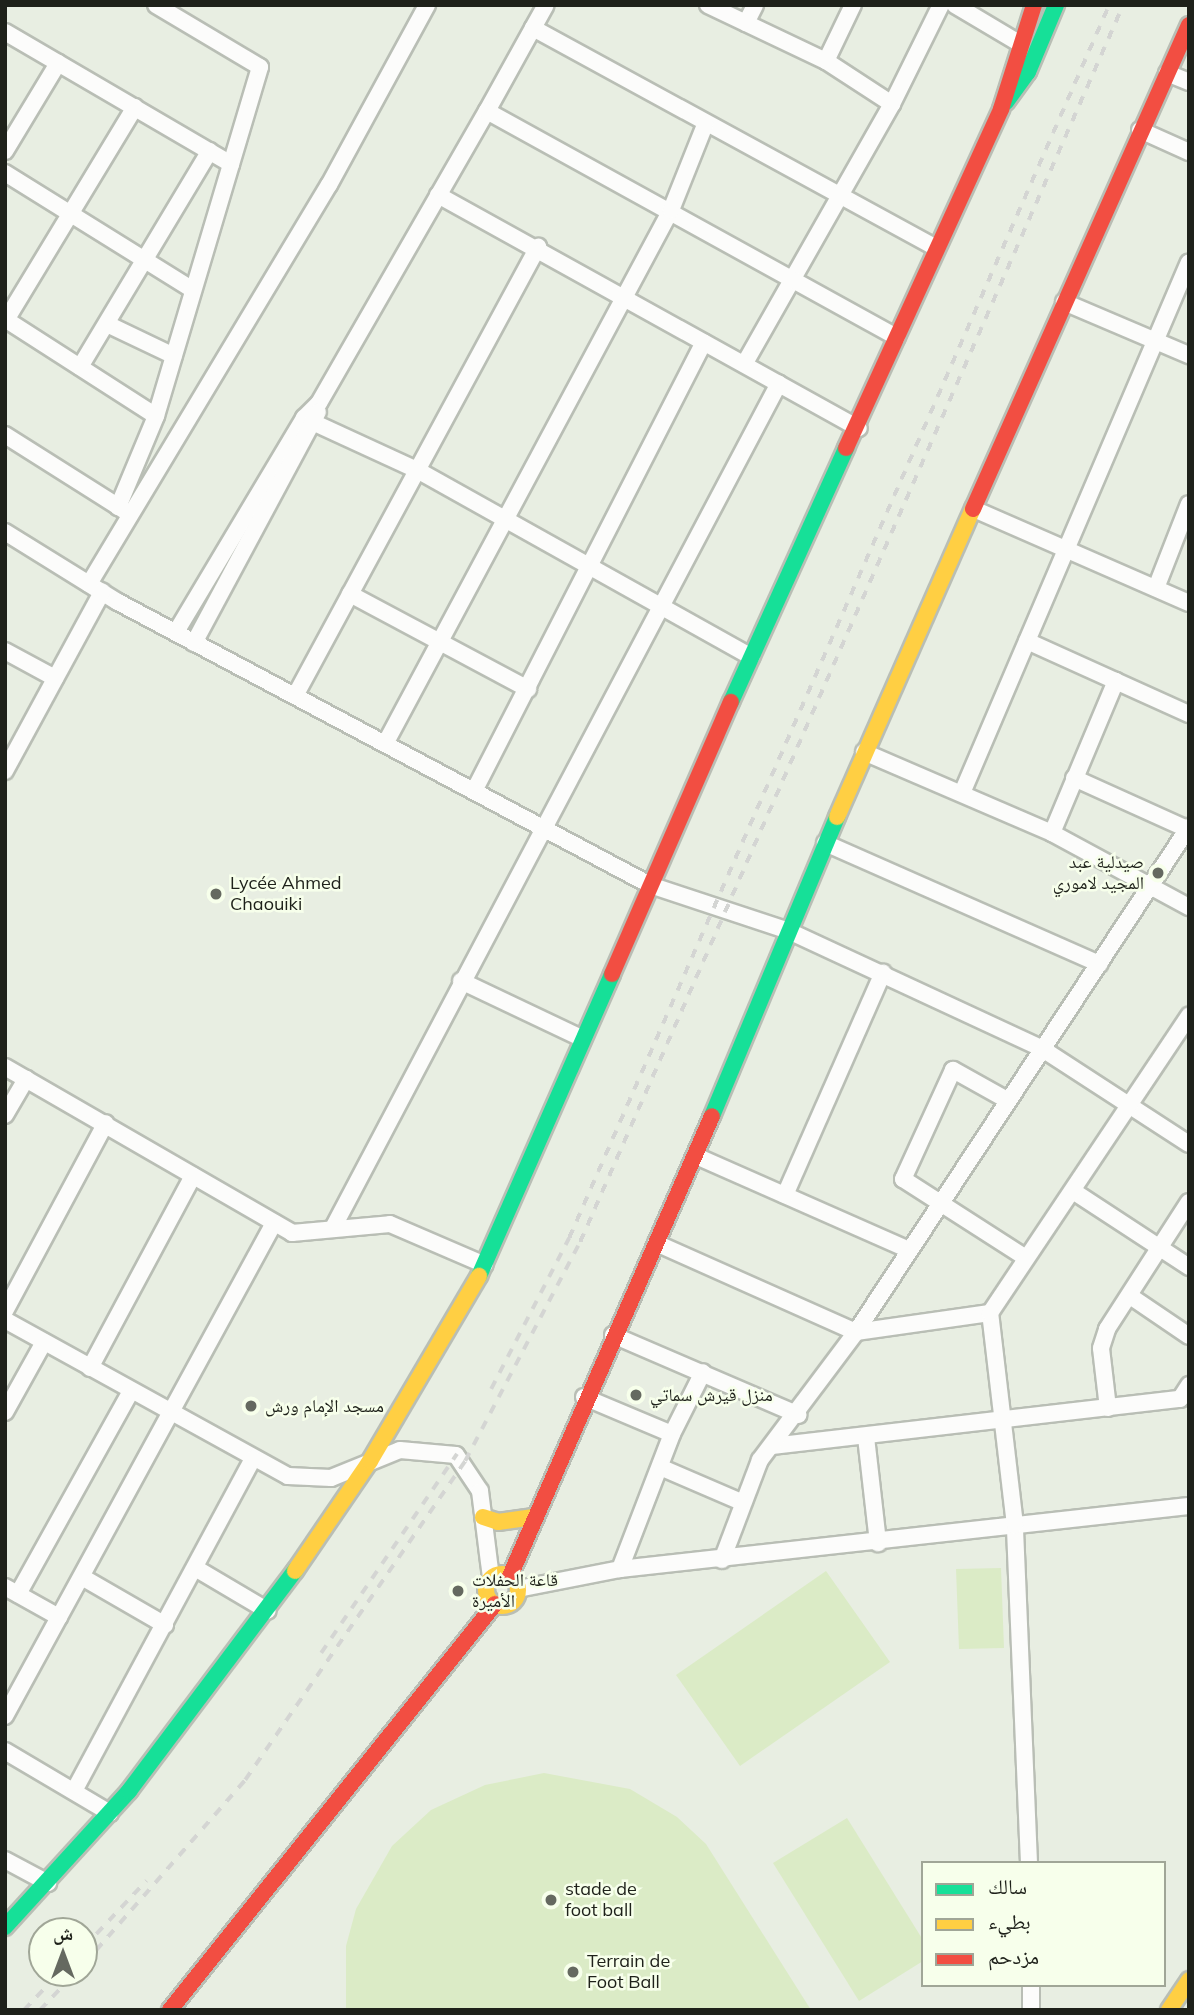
<!DOCTYPE html>
<meta charset="utf-8">
<style>
body{margin:0}
#map{position:relative;width:1194px;height:2015px;overflow:hidden;background:#e8eee2;font-family:Mulish,"Noto Naskh Arabic",sans-serif}
div>[style]{position:absolute}
.green>*{inset:0;background:#dbebc6}
.roads{filter:drop-shadow(2px 0 #b9beb5) drop-shadow(-2px 0 #b9beb5) drop-shadow(0 2px #b9beb5) drop-shadow(0 -2px #b9beb5)}
.street>*{height:16px;margin:-8px;padding:0 8px;transform-origin:8px;border-radius:8px;background:#fcfcfb}
.fast>*{height:16px;margin:-8px;padding:0 8px;transform-origin:8px;border-radius:8px;background:#16e098}
.slow>*{height:16px;margin:-8px;padding:0 8px;transform-origin:8px;border-radius:8px;background:#ffcf43}
.slow>.ring{margin:-8px;padding:0;box-sizing:content-box;background:none;border:16px solid #ffcf43;border-radius:50%}
.jam>*{height:16px;margin:-8px;padding:0 8px;transform-origin:8px;border-radius:8px;background:#f24e42}
.rail>*{height:3.5px;margin-top:-1.75px;transform-origin:0;background:repeating-linear-gradient(90deg,#d4d5d3 0 9px,transparent 0 18px)}
.dots>*{width:19px;height:19px;translate:-50% -50%;box-sizing:border-box;border:4px solid #f7ffeb;border-radius:50%}
span{translate:-50% -50%;white-space:nowrap;text-align:center;line-height:1.15;-webkit-text-stroke:5px #f7ffeb;paint-order:stroke}
.poi-label{font-size:18px;color:#1e211a}
.right{translate:-100% -50%;text-align:right}
.left{translate:0 -50%;text-align:left}
.frame{position:absolute;inset:0;border:7px solid #1e211a;pointer-events:none}
.legend{position:absolute;left:921px;top:1861px;width:245px;height:126px;box-sizing:border-box;background:#f7ffeb;border:2px solid #a0a697;margin:0;padding:9px 12px;list-style:none;font-size:21px;color:#1e211a}
.legend li{display:flex;align-items:center;gap:14px;height:35px}
.legend b{width:35px;border:2px solid #a0a697}
.north{position:absolute;left:28px;top:1917px;width:70px;height:70px;box-sizing:border-box;background:#f7ffeb;border:2px solid #a0a697;border-radius:50%;rotate:0deg;font-size:19px;font-weight:700;line-height:28px;text-align:center;color:#1e211a}
.north::after{content:'';display:block;margin:auto;width:24px;height:32px;background:#656960;clip-path:polygon(50% 0,100% 100%,50% 72%,0 100%)}
</style>
<div id="map">
<div class="green">
<i style="clip-path:polygon(1001px 1568px,1004px 1648px,959px 1649px,956px 1569px)"></i>
<i style="clip-path:polygon(826px 1571px,890px 1662px,740px 1766px,676px 1675px)"></i>
<i style="clip-path:polygon(544px 1773px,630px 1789px,677px 1817px,706px 1844px,811px 2010px,346px 2010px,346px 1946px,356px 1909px,392px 1846px,431px 1810px,485px 1785px)"></i>
<i style="clip-path:polygon(847px 1818px,923px 1940px,923px 1961px,859px 2001px,773px 1863px)"></i>
</div>
<div class="roads">
<div class="street">
<i style="left:708px;top:5px;width:131px;rotate:25.4deg"></i>
<i style="left:826px;top:61px;width:79px;rotate:33.1deg"></i>
<i style="left:892px;top:104px;width:299px;rotate:119.6deg"></i>
<i style="left:955px;top:5px;width:74px;rotate:30.7deg"></i>
<i style="left:746px;top:23px;width:20px;rotate:-63deg"></i>
<i style="left:533px;top:28px;width:26px;rotate:-61deg"></i>
<i style="left:5px;top:32px;width:262px;rotate:30.3deg"></i>
<i style="left:826px;top:61px;width:62px;rotate:-64.3deg"></i>
<i style="left:1167px;top:73px;width:24px;rotate:22deg"></i>
<i style="left:892px;top:104px;width:110px;rotate:-63.7deg"></i>
<i style="left:487px;top:111px;width:95px;rotate:-61deg"></i>
<i style="left:533px;top:28px;width:459px;rotate:28.6deg"></i>
<i style="left:1140px;top:130px;width:54px;rotate:24.2deg"></i>
<i style="left:5px;top:151px;width:103px;rotate:-58.9deg"></i>
<i style="left:5px;top:173px;width:221px;rotate:31.9deg"></i>
<i style="left:438px;top:195px;width:481px;rotate:29deg"></i>
<i style="left:1064px;top:302px;width:136px;rotate:23deg"></i>
<i style="left:5px;top:319px;width:179px;rotate:32.7deg"></i>
<i style="left:6px;top:320px;width:249px;rotate:-58.8deg"></i>
<i style="left:107px;top:324px;width:74px;rotate:25.5deg"></i>
<i style="left:80px;top:367px;width:252px;rotate:-59deg"></i>
<i style="left:304px;top:418px;width:124px;rotate:24.7deg"></i>
<i style="left:417px;top:470px;width:383px;rotate:29.2deg"></i>
<i style="left:5px;top:435px;width:144px;rotate:32.3deg"></i>
<i style="left:118px;top:507px;width:99px;rotate:-67.3deg"></i>
<i style="left:156px;top:416px;width:364px;rotate:-73.4deg"></i>
<i style="left:260px;top:67px;width:121px;rotate:-149.2deg"></i>
<i style="left:976px;top:510px;width:232px;rotate:23.6deg"></i>
<i style="left:5px;top:532px;width:133px;rotate:31.8deg"></i>
<i style="left:118px;top:602px;width:603px;rotate:28.01deg"></i>
<i style="left:650px;top:885px;width:146px;rotate:18.3deg"></i>
<i style="left:789px;top:931px;width:278px;rotate:24.9deg"></i>
<i style="left:1041px;top:1048px;width:176px;rotate:33deg"></i>
<i style="left:89px;top:584px;width:466px;rotate:-59deg"></i>
<i style="left:329px;top:185px;width:205px;rotate:-61.4deg"></i>
<i style="left:1156px;top:588px;width:90px;rotate:-68.6deg"></i>
<i style="left:350px;top:594px;width:202px;rotate:28.1deg"></i>
<i style="left:176px;top:632px;width:249px;rotate:-59.1deg"></i>
<i style="left:304px;top:418px;width:21px;rotate:-45deg"></i>
<i style="left:319px;top:403px;width:337px;rotate:-60.1deg"></i>
<i style="left:487px;top:111px;width:468px;rotate:28.9deg"></i>
<i style="left:1027px;top:641px;width:178px;rotate:24.3deg"></i>
<i style="left:194px;top:643px;width:262px;rotate:-61.8deg"></i>
<i style="left:5px;top:651px;width:57px;rotate:28.4deg"></i>
<i style="left:295px;top:696px;width:511px;rotate:-61.58deg"></i>
<i style="left:385px;top:744px;width:606px;rotate:-61.83deg"></i>
<i style="left:671px;top:210px;width:92px;rotate:-68.2deg"></i>
<i style="left:864px;top:752px;width:205px;rotate:23.3deg"></i>
<i style="left:1052px;top:833px;width:156px;rotate:28.4deg"></i>
<i style="left:5px;top:771px;width:204px;rotate:-61.5deg"></i>
<i style="left:1074px;top:778px;width:124px;rotate:24.3deg"></i>
<i style="left:474px;top:791px;width:504px;rotate:-62.88deg"></i>
<i style="left:962px;top:793px;width:577px;rotate:-66.85deg"></i>
<i style="left:1052px;top:833px;width:165px;rotate:-67.2deg"></i>
<i style="left:825px;top:843px;width:300px;rotate:23.8deg"></i>
<i style="left:461px;top:981px;width:135px;rotate:25.4deg"></i>
<i style="left:5px;top:1067px;width:332px;rotate:30deg"></i>
<i style="left:292px;top:1233px;width:98px;rotate:-5.2deg"></i>
<i style="left:390px;top:1224px;width:103px;rotate:23.3deg"></i>
<i style="left:1007px;top:1100px;width:62px;rotate:-150.9deg"></i>
<i style="left:953px;top:1070px;width:120px;rotate:114.6deg"></i>
<i style="left:903px;top:1179px;width:146px;rotate:32.7deg"></i>
<i style="left:5px;top:1115px;width:42px;rotate:-59.7deg"></i>
<i style="left:696px;top:1156px;width:233px;rotate:23.8deg"></i>
<i style="left:1073px;top:1191px;width:139px;rotate:33.2deg"></i>
<i style="left:785px;top:1195px;width:243px;rotate:-66.2deg"></i>
<i style="left:333px;top:1228px;width:955px;rotate:-62.17deg"></i>
<i style="left:656px;top:1243px;width:219px;rotate:24deg"></i>
<i style="left:856px;top:1332px;width:135px;rotate:-8.1deg"></i>
<i style="left:1130px;top:1296px;width:71px;rotate:34.1deg"></i>
<i style="left:5px;top:1311px;width:213px;rotate:-61.8deg"></i>
<i style="left:5px;top:1320px;width:323px;rotate:28.9deg"></i>
<i style="left:288px;top:1476px;width:43px;rotate:2.7deg"></i>
<i style="left:331px;top:1478px;width:74px;rotate:-22.1deg"></i>
<i style="left:400px;top:1450px;width:56px;rotate:5.1deg"></i>
<i style="left:456px;top:1455px;width:43px;rotate:56.3deg"></i>
<i style="left:480px;top:1491px;width:88px;rotate:82.8deg"></i>
<i style="left:613px;top:1335px;width:202px;rotate:23.3deg"></i>
<i style="left:90px;top:1368px;width:218px;rotate:-61.8deg"></i>
<i style="left:584px;top:1397px;width:95px;rotate:22.8deg"></i>
<i style="left:672px;top:1434px;width:145px;rotate:111.1deg"></i>
<i style="left:1108px;top:1408px;width:60px;rotate:-96.7deg"></i>
<i style="left:1101px;top:1348px;width:20px;rotate:-72deg"></i>
<i style="left:1107px;top:1329px;width:151px;rotate:-57.2deg"></i>
<i style="left:5px;top:1412px;width:80px;rotate:-60.9deg"></i>
<i style="left:672px;top:1434px;width:69px;rotate:-63.4deg"></i>
<i style="left:866px;top:1437px;width:107px;rotate:83.5deg"></i>
<i style="left:772px;top:1446px;width:411px;rotate:-6.6deg"></i>
<i style="left:1180px;top:1399px;width:17px;rotate:-57deg"></i>
<i style="left:660px;top:1467px;width:86px;rotate:23.3deg"></i>
<i style="left:722px;top:1560px;width:107px;rotate:-69.2deg"></i>
<i style="left:760px;top:1460px;width:160px;rotate:-53.1deg"></i>
<i style="left:856px;top:1332px;width:605px;rotate:-56.6deg"></i>
<i style="left:197px;top:1569px;width:82px;rotate:30.6deg"></i>
<i style="left:82px;top:1577px;width:96px;rotate:30deg"></i>
<i style="left:5px;top:1587px;width:62px;rotate:29.1deg"></i>
<i style="left:518px;top:1589px;width:104px;rotate:-11.1deg"></i>
<i style="left:620px;top:1569px;width:572px;rotate:-6.32deg"></i>
<i style="left:18px;top:1594px;width:232px;rotate:-60.9deg"></i>
<i style="left:5px;top:1716px;width:562px;rotate:-61.38deg"></i>
<i style="left:5px;top:1751px;width:122px;rotate:30.6deg"></i>
<i style="left:74px;top:1791px;width:377px;rotate:-61.7deg"></i>
<i style="left:5px;top:1860px;width:49px;rotate:28.1deg"></i>
<i style="left:1029px;top:1863px;width:338px;rotate:-92.4deg"></i>
<i style="left:1015px;top:1525px;width:213px;rotate:-96.7deg"></i>
<i style="left:990px;top:1313px;width:358px;rotate:-56.2deg"></i>
<i style="left:1031px;top:1985px;width:25px;rotate:90deg"></i>
</div>
<div class="fast">
<i style="left:1006px;top:102px;width:37px;rotate:-54deg"></i>
<i style="left:1028px;top:72px;width:73px;rotate:-67.3deg"></i>
<i style="left:731px;top:702px;width:279px;rotate:-65.6deg"></i>
<i style="left:712px;top:1116px;width:324px;rotate:-67.3deg"></i>
<i style="left:479px;top:1276px;width:330px;rotate:-66.2deg"></i>
<i style="left:5px;top:1927px;width:184px;rotate:-47.6deg"></i>
<i style="left:129px;top:1791px;width:276px;rotate:-53deg"></i>
</div>
<div class="slow">
<i style="left:837px;top:817px;width:337px;rotate:-66.2deg"></i>
<i style="left:483px;top:1517px;width:16px;rotate:18deg"></i>
<i style="left:498px;top:1522px;width:36px;rotate:-8deg"></i>
<i style="left:295px;top:1571px;width:133px;rotate:-55.7deg"></i>
<i style="left:370px;top:1461px;width:215px;rotate:-59.5deg"></i>
<i class="ring" style="left:486px;top:1574px;width:16px;height:16px"></i>
<i style="left:1169px;top:2010px;width:36px;rotate:-56deg"></i>
</div>
<div class="jam">
<i style="left:846px;top:448px;width:373px;rotate:-65.4deg"></i>
<i style="left:1001px;top:109px;width:109px;rotate:-72.4deg"></i>
<i style="left:973px;top:509px;width:530px;rotate:-65.95deg"></i>
<i style="left:612px;top:974px;width:297px;rotate:-66.4deg"></i>
<i style="left:510px;top:1576px;width:502px;rotate:-66.29deg"></i>
<i style="left:170px;top:2010px;width:520px;rotate:-51.32deg"></i>
</div>
</div>
<div class="rail">
<i style="left:491px;top:1389px;width:170px;rotate:-62.7deg"></i>
<i style="left:569px;top:1238px;width:1346px;rotate:-66.35deg"></i>
<i style="left:321px;top:1653px;width:241px;rotate:-55.7deg"></i>
<i style="left:84px;top:1947px;width:91px;rotate:-46.8deg"></i>
<i style="left:84px;top:1964px;width:244px;rotate:-48.8deg"></i>
<i style="left:245px;top:1780px;width:388px;rotate:-55.4deg"></i>
<i style="left:465px;top:1461px;width:247px;rotate:-62.3deg"></i>
<i style="left:580px;top:1242px;width:1351px;rotate:-66.3deg"></i>
<i style="left:24px;top:2010px;width:51px;rotate:-46.6deg"></i>
<i style="left:40px;top:2010px;width:51px;rotate:-46.6deg"></i>
</div>
<div class="dots">
<i style="left:1158px;top:873px;background:#656960"></i>
<i style="left:216px;top:894px;background:#656960"></i>
<i style="left:636px;top:1395px;background:#656960"></i>
<i style="left:251px;top:1406px;background:#656960"></i>
<i style="left:458px;top:1591px;background:#656960"></i>
<i style="left:551px;top:1900px;background:#656960"></i>
<i style="left:573px;top:1972px;background:#656960"></i>
</div>
<div class="poi-label">
<span class="right" style="left:1144px;top:873px">صيدلية عبد<br>المجيد لاموري</span>
<span class="left" style="left:230px;top:894px">Lycée Ahmed<br>Chaouiki</span>
<span class="left" style="left:650px;top:1395px">منزل قيرش سماتي</span>
<span class="left" style="left:265px;top:1406px">مسجد الإمام ورش</span>
<span class="left" style="left:472px;top:1591px">قاعة الحفلات<br>الأميرة</span>
<span class="left" style="left:565px;top:1900px">stade de<br>foot ball</span>
<span class="left" style="left:587px;top:1972px">Terrain de<br>Foot Ball</span>
</div>
<div class="frame"></div>
<ul class="legend">
<li><b style="height:9px;background:#16e098"></b>سالك</li>
<li><b style="height:9px;background:#ffcf43"></b>بطيء</li>
<li><b style="height:9px;background:#f24e42"></b>مزدحم</li>
</ul>
<div class="north">ش</div>
</div>
